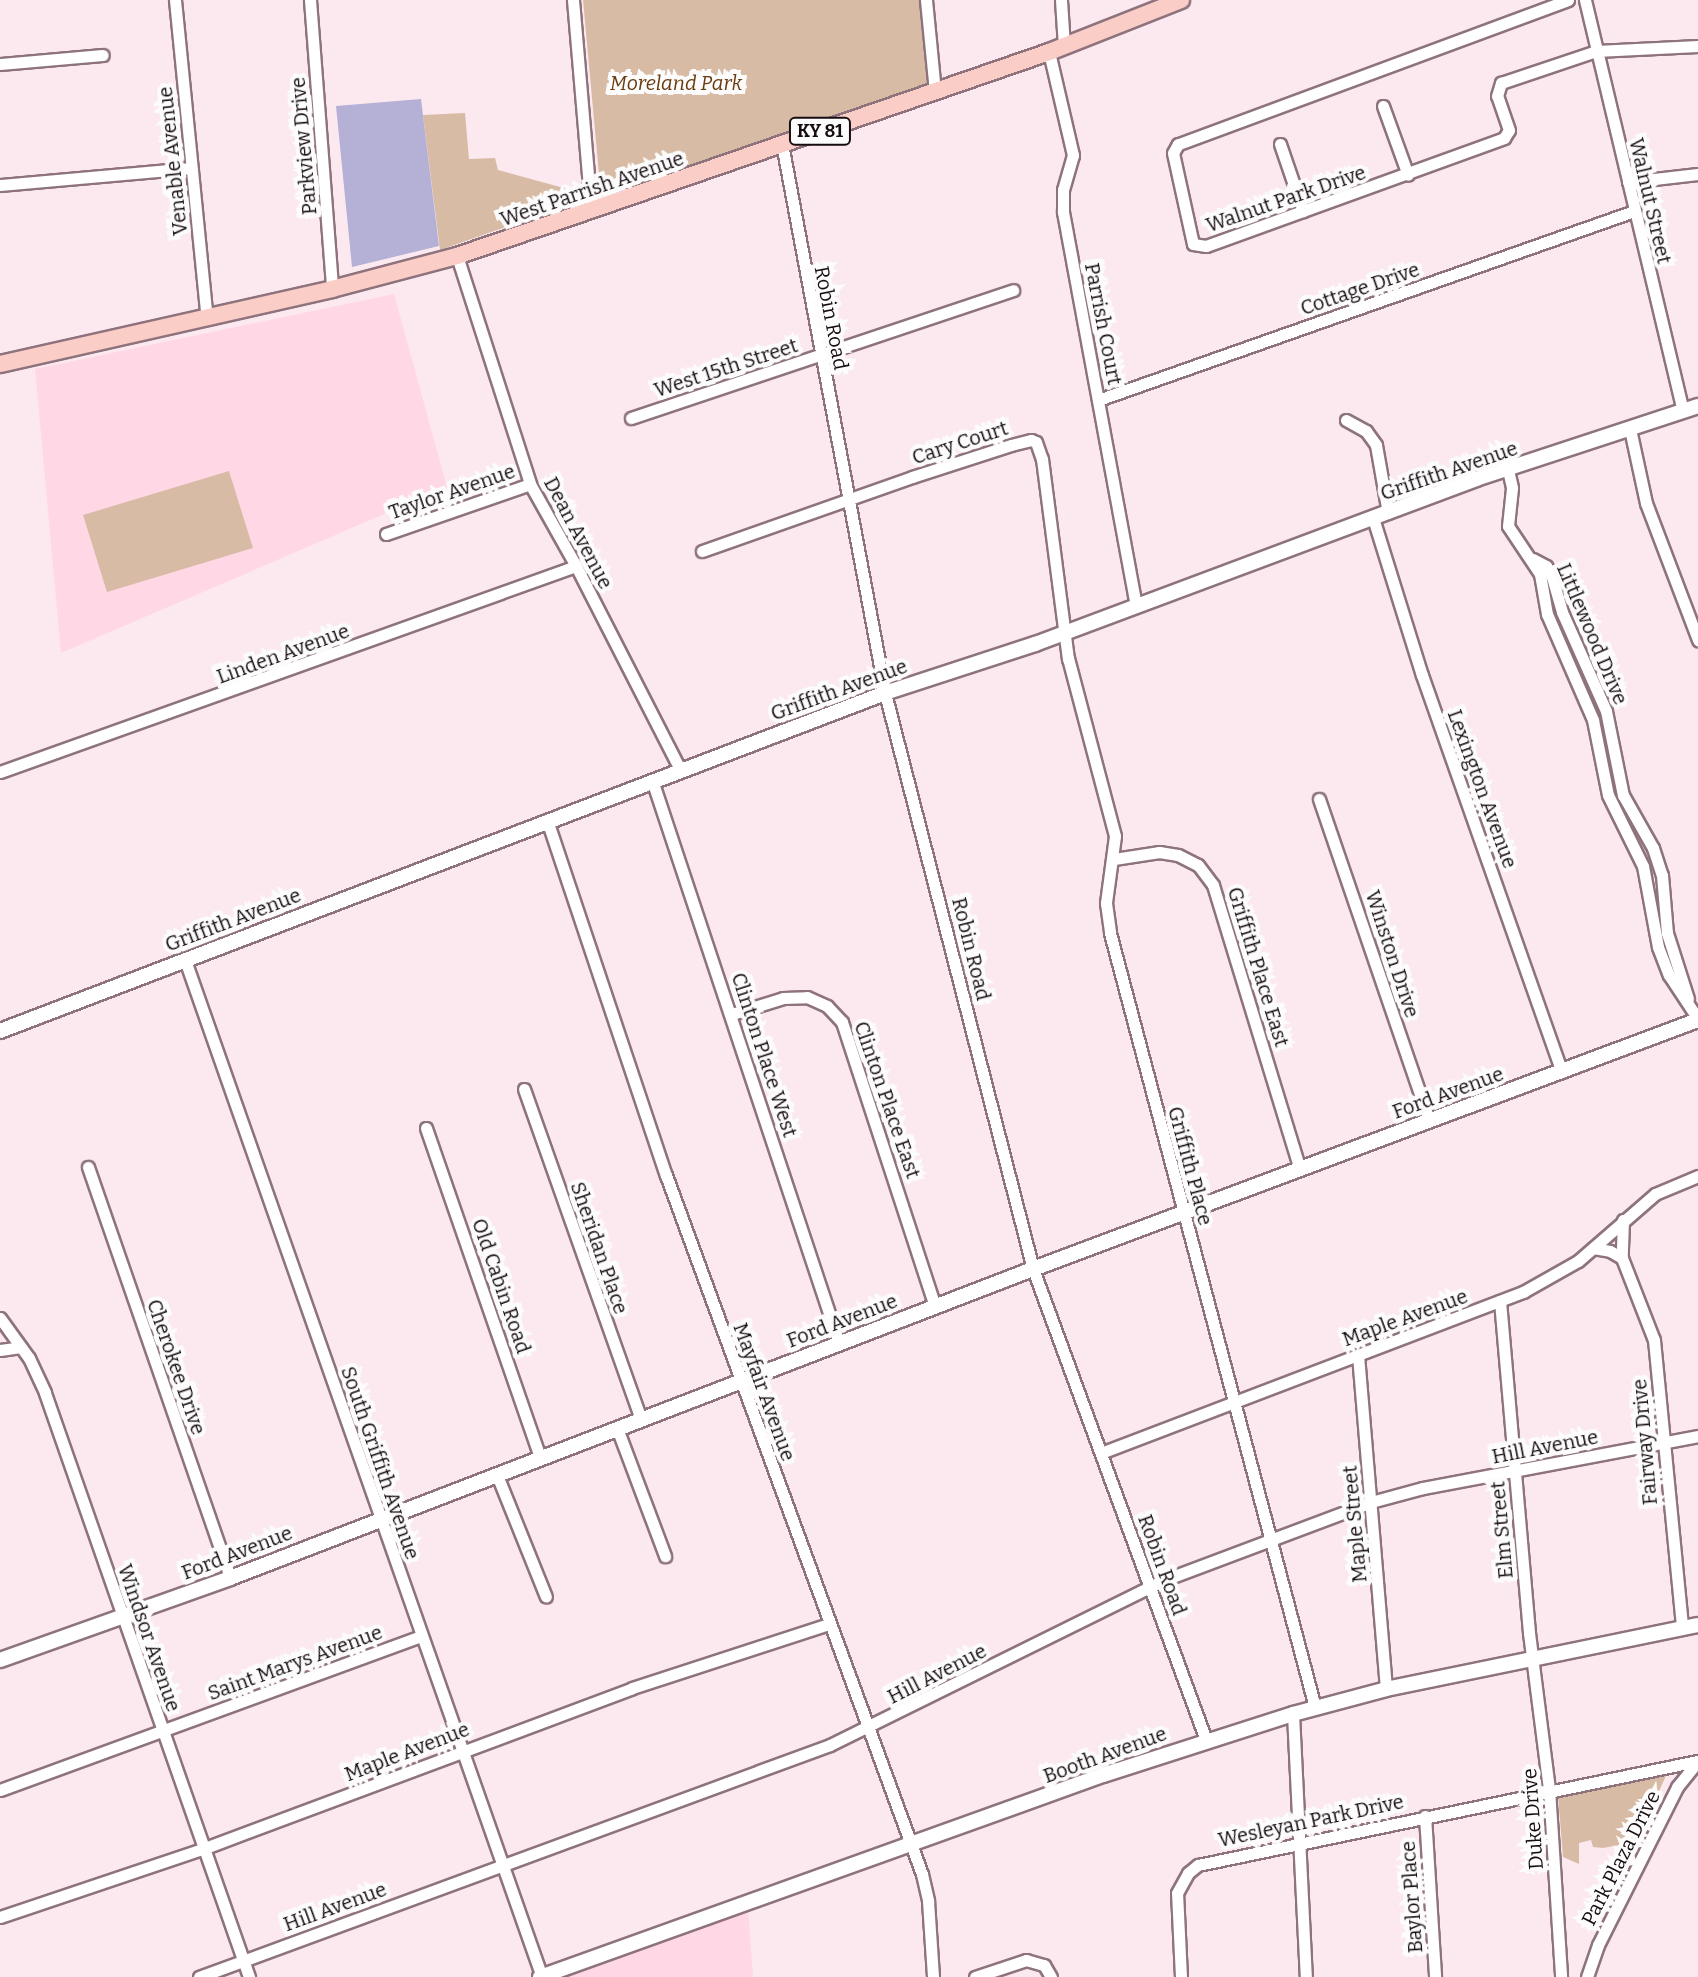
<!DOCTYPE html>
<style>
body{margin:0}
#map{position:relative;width:1698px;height:1977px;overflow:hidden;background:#fce9f0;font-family:Bitter,serif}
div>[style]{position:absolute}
.built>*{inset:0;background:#ffd7e5}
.green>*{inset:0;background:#d8bba5}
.water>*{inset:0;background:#b4b0d6}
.roads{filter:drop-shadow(2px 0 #8e737d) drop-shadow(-2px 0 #8e737d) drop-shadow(0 2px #8e737d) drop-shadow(0 -2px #8e737d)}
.minor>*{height:11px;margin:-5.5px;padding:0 5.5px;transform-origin:5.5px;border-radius:5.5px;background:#fff}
.tertiary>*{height:14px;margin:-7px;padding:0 7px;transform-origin:7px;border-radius:7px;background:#fff}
.primary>*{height:16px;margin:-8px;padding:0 8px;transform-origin:8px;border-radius:8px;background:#fbcdc7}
span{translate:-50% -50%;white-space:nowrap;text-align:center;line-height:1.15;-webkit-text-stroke:8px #fcfcfc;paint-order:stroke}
.shield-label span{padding:2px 6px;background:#fcfcfc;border:2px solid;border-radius:6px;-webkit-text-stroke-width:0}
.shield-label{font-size:18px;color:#170d11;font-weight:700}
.park-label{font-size:20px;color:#693c0e;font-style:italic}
.street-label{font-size:20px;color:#170d11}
</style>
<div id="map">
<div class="built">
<i style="clip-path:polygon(394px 294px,447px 487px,61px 653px,35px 369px)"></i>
<i style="clip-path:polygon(748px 1909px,753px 1977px,565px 1977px)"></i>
</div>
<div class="green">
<i style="clip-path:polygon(583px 0,921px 0,927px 85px,601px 196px)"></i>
<i style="clip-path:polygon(465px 113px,469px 159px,495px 158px,498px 170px,571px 190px,572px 204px,440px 250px,423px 115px)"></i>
<i style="clip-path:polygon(229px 471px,253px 548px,107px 592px,83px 515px)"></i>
<i style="clip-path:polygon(1663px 1771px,1666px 1776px,1635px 1842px,1603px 1848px,1593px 1847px,1591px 1840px,1579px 1843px,1579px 1864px,1563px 1857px,1558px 1795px)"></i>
</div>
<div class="water">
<i style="clip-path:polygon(421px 99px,439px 246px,352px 267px,336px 106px)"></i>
</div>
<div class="roads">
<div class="minor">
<i style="left:175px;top:0;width:320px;rotate:84.3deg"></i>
<i style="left:310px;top:0;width:290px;rotate:85.6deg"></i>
<i style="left:573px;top:0;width:212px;rotate:85.1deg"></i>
<i style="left:926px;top:0;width:91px;rotate:84.4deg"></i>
<i style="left:1061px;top:0;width:46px;rotate:86.3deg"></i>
<i style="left:1568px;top:0;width:416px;rotate:159.7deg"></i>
<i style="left:1178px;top:144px;width:10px;rotate:119deg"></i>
<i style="left:1173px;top:153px;width:93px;rotate:77.6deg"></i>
<i style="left:1193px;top:244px;width:13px;rotate:9deg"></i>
<i style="left:1206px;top:246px;width:317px;rotate:-19.9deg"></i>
<i style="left:1504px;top:138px;width:9px;rotate:-58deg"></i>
<i style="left:1509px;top:130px;width:36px;rotate:-109deg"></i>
<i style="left:1497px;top:96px;width:14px;rotate:-73deg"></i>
<i style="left:1501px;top:83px;width:100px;rotate:-18.6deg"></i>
<i style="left:1596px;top:51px;width:102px;rotate:-2.8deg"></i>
<i style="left:1585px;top:0;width:422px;rotate:76.6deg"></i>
<i style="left:1049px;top:52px;width:106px;rotate:76.9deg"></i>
<i style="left:1073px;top:155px;width:36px;rotate:106deg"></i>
<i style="left:1063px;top:190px;width:22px;rotate:90deg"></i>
<i style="left:1063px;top:212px;width:399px;rotate:79.5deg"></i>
<i style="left:0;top:64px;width:103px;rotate:-5deg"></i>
<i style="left:1383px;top:106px;width:73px;rotate:70.1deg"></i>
<i style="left:782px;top:144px;width:559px;rotate:79.37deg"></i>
<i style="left:885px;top:693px;width:595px;rotate:75.59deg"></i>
<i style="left:1033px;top:1269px;width:502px;rotate:69.83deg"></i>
<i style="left:1280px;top:144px;width:71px;rotate:71.1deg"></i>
<i style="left:1628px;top:182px;width:70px;rotate:-6.5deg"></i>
<i style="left:0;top:185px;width:192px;rotate:-5.1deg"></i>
<i style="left:457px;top:256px;width:239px;rotate:72.2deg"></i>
<i style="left:530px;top:484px;width:94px;rotate:60.7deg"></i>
<i style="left:576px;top:566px;width:228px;rotate:62.9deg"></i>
<i style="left:1098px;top:400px;width:568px;rotate:-19.42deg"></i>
<i style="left:631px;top:418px;width:403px;rotate:-18.5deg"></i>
<i style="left:1346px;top:420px;width:23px;rotate:29deg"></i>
<i style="left:1366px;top:431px;width:17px;rotate:54deg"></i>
<i style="left:1376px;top:445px;width:69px;rotate:80deg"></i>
<i style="left:1630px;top:429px;width:76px;rotate:77.8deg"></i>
<i style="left:1646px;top:503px;width:147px;rotate:69.2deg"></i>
<i style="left:1508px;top:470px;width:18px;rotate:77deg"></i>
<i style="left:1512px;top:488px;width:38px;rotate:96deg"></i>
<i style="left:1508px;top:526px;width:58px;rotate:56.3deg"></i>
<i style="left:1540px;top:574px;width:41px;rotate:80.1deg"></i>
<i style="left:1547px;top:614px;width:116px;rotate:66.5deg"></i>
<i style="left:1593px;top:720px;width:76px;rotate:78.7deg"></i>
<i style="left:1608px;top:795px;width:79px;rotate:63.8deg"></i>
<i style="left:1643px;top:866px;width:82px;rotate:79.5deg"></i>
<i style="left:1658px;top:947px;width:30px;rotate:69deg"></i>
<i style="left:1669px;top:975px;width:53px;rotate:56.6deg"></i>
<i style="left:1373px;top:518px;width:164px;rotate:72.7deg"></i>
<i style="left:1422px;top:675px;width:421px;rotate:70.6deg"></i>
<i style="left:386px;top:534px;width:152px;rotate:-19.1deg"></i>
<i style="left:702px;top:551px;width:223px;rotate:-19.4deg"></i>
<i style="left:912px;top:477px;width:104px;rotate:-17.9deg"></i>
<i style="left:1011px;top:445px;width:21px;rotate:-14deg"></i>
<i style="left:1031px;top:440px;width:5px;rotate:22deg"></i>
<i style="left:1036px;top:442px;width:18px;rotate:71deg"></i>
<i style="left:1042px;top:459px;width:201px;rotate:82.6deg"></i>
<i style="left:1068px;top:658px;width:184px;rotate:75.2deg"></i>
<i style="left:1115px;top:836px;width:68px;rotate:97.7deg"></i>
<i style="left:1106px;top:903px;width:30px;rotate:82deg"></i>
<i style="left:1110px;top:933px;width:801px;rotate:75.17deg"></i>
<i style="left:1533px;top:559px;width:15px;rotate:28deg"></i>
<i style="left:1546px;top:566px;width:13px;rotate:61deg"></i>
<i style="left:1552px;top:577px;width:36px;rotate:74deg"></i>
<i style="left:1562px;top:612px;width:108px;rotate:66deg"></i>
<i style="left:1606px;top:711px;width:86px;rotate:78.6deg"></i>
<i style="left:1623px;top:795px;width:61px;rotate:60.5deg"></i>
<i style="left:1653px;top:848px;width:28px;rotate:72deg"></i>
<i style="left:1662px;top:875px;width:58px;rotate:85.1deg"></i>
<i style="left:1667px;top:933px;width:69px;rotate:72.3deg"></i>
<i style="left:0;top:772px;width:612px;rotate:-19.68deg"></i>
<i style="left:652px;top:780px;width:593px;rotate:71.63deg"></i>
<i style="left:1319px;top:799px;width:340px;rotate:71.1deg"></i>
<i style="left:547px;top:820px;width:374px;rotate:71.5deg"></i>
<i style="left:666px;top:1175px;width:744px;rotate:69.89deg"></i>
<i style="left:922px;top:1874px;width:28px;rotate:77deg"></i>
<i style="left:928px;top:1901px;width:76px;rotate:86.2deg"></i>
<i style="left:1114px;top:859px;width:46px;rotate:-8.8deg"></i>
<i style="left:1159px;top:852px;width:19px;rotate:9deg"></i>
<i style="left:1178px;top:855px;width:22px;rotate:27deg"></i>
<i style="left:1198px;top:865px;width:25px;rotate:53deg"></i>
<i style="left:1213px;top:885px;width:297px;rotate:73deg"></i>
<i style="left:185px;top:960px;width:1078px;rotate:70.66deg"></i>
<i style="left:732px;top:1014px;width:53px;rotate:-17.4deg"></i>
<i style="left:783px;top:998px;width:24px;rotate:-2deg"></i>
<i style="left:807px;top:997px;width:22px;rotate:24deg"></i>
<i style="left:827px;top:1006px;width:22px;rotate:47deg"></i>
<i style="left:842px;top:1022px;width:299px;rotate:71.9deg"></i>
<i style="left:524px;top:1089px;width:350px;rotate:70.5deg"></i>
<i style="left:426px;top:1128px;width:349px;rotate:70.9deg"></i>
<i style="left:88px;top:1167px;width:435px;rotate:70.9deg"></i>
<i style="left:1623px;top:1220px;width:38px;rotate:92deg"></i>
<i style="left:1622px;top:1258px;width:88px;rotate:68.7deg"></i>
<i style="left:1654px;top:1340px;width:289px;rotate:84.4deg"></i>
<i style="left:1593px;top:1248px;width:17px;rotate:10deg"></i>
<i style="left:1610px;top:1251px;width:14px;rotate:30deg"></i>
<i style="left:1500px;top:1301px;width:333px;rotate:85deg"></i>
<i style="left:1529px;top:1633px;width:157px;rotate:82.7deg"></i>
<i style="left:1549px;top:1789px;width:188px;rotate:86.3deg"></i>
<i style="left:0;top:1318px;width:49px;rotate:54.1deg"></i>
<i style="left:29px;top:1358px;width:38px;rotate:65deg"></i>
<i style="left:45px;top:1393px;width:619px;rotate:70.74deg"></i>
<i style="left:0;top:1350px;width:21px;rotate:-8deg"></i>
<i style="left:1358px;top:1355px;width:335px;rotate:85.2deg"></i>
<i style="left:617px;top:1428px;width:137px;rotate:69.4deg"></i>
<i style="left:1101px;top:1453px;width:452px;rotate:-20.9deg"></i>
<i style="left:1523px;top:1292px;width:63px;rotate:-29.4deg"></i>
<i style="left:1578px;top:1261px;width:102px;rotate:-41deg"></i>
<i style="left:1655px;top:1194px;width:47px;rotate:-22.7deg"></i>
<i style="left:497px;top:1475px;width:131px;rotate:68.1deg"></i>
<i style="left:1293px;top:1714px;width:263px;rotate:87.2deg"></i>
<i style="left:0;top:1790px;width:448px;rotate:-20.1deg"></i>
<i style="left:1425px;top:1816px;width:161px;rotate:86.4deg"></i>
<i style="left:0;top:1917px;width:216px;rotate:-18.6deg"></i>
<i style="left:205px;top:1848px;width:456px;rotate:-20.5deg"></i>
<i style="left:632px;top:1688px;width:207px;rotate:-18deg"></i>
<i style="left:199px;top:1977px;width:672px;rotate:-20.19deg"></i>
<i style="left:830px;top:1745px;width:373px;rotate:-26.3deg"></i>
<i style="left:1164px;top:1580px;width:221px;rotate:-20.6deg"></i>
<i style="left:1371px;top:1502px;width:54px;rotate:-15.1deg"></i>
<i style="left:1423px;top:1488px;width:280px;rotate:-10.7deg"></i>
<i style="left:975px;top:1977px;width:54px;rotate:-18.4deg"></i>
<i style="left:1026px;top:1960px;width:19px;rotate:16deg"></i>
<i style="left:1044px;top:1965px;width:14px;rotate:60deg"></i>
<i style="left:1181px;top:1977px;width:84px;rotate:-92.7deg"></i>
<i style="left:1177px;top:1893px;width:23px;rotate:-61deg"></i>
<i style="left:1188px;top:1873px;width:13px;rotate:-39deg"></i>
<i style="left:1198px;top:1865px;width:510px;rotate:-11.77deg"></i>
<i style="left:1587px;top:1977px;width:34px;rotate:-71deg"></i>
<i style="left:1598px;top:1945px;width:177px;rotate:-63.4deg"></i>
<i style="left:1677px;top:1787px;width:33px;rotate:-51deg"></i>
</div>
<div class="tertiary">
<i style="left:0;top:1031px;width:947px;rotate:-20.9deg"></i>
<i style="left:885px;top:693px;width:158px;rotate:-18.1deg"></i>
<i style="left:1035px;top:644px;width:471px;rotate:-20.5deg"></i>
<i style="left:1476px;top:479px;width:234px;rotate:-18.2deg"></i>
<i style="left:0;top:1660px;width:244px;rotate:-19.6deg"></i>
<i style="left:230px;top:1578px;width:860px;rotate:-21.05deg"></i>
<i style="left:1033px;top:1269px;width:710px;rotate:-20.53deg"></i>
<i style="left:540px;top:1977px;width:598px;rotate:-19.74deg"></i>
<i style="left:1103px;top:1775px;width:200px;rotate:-17.8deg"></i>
<i style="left:1293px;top:1714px;width:96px;rotate:-15deg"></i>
<i style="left:1386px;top:1689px;width:318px;rotate:-11.6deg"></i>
</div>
<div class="primary">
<i style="left:0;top:364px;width:340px;rotate:-12.7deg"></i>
<i style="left:332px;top:289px;width:129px;rotate:-14.8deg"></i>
<i style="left:457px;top:256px;width:626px;rotate:-19.01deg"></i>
<i style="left:1049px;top:52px;width:142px;rotate:-21.5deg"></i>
</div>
</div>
<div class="shield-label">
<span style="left:820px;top:131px">KY 81</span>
</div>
<div class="park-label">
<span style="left:676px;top:83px">Moreland Park</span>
</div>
<div class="street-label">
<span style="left:304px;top:146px;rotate:-95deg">Parkview Drive</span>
<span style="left:173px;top:161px;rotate:-96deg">Venable Avenue</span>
<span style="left:592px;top:189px;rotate:-19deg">West Parrish Avenue</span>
<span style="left:1286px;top:199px;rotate:-19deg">Walnut Park Drive</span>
<span style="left:1650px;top:201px;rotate:77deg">Walnut Street</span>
<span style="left:1360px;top:289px;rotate:-19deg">Cottage Drive</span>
<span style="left:831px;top:318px;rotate:79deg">Robin Road</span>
<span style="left:1103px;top:324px;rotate:79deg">Parrish Court</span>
<span style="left:726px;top:368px;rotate:-18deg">West 15th Street</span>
<span style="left:960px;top:443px;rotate:-18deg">Cary Court</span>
<span style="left:1449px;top:471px;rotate:-19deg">Griffith Avenue</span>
<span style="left:452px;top:492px;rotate:-19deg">Taylor Avenue</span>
<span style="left:578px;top:533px;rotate:62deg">Dean Avenue</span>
<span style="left:1592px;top:634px;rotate:67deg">Littlewood Drive</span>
<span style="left:283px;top:654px;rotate:-20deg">Linden Avenue</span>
<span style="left:839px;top:690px;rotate:-20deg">Griffith Avenue</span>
<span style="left:1482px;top:789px;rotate:70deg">Lexington Avenue</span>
<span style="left:233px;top:920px;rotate:-21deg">Griffith Avenue</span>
<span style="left:971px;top:949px;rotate:76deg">Robin Road</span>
<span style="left:1392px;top:954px;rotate:72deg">Winston Drive</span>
<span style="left:1258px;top:967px;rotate:73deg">Griffith Place East</span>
<span style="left:764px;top:1055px;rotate:72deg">Clinton Place West</span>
<span style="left:1448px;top:1093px;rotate:-20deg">Ford Avenue</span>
<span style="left:887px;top:1100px;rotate:71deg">Clinton Place East</span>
<span style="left:1190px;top:1166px;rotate:75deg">Griffith Place</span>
<span style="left:599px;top:1248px;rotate:71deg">Sheridan Place</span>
<span style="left:501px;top:1286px;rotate:71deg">Old Cabin Road</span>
<span style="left:1405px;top:1318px;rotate:-20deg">Maple Avenue</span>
<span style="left:842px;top:1321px;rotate:-21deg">Ford Avenue</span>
<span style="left:176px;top:1367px;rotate:71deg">Cherokee Drive</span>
<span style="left:764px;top:1392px;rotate:70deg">Mayfair Avenue</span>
<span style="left:1645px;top:1442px;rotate:-95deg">Fairway Drive</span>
<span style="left:1545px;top:1447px;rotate:-11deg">Hill Avenue</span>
<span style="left:380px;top:1463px;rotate:71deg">South Griffith Avenue</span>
<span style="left:1355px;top:1524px;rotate:-95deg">Maple Street</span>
<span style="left:1502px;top:1530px;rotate:-95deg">Elm Street</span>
<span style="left:237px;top:1553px;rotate:-21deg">Ford Avenue</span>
<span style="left:1162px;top:1565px;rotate:70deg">Robin Road</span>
<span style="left:149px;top:1638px;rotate:71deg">Windsor Avenue</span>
<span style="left:295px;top:1663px;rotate:-20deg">Saint Marys Avenue</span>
<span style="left:937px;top:1674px;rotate:-27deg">Hill Avenue</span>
<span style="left:407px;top:1752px;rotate:-21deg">Maple Avenue</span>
<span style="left:1105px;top:1755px;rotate:-20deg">Booth Avenue</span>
<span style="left:1533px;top:1819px;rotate:-94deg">Duke Drive</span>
<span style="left:1311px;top:1821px;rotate:-12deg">Wesleyan Park Drive</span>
<span style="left:1621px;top:1858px;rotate:-63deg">Park Plaza Drive</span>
<span style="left:1412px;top:1897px;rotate:-94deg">Baylor Place</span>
<span style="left:335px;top:1907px;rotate:-20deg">Hill Avenue</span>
</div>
</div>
